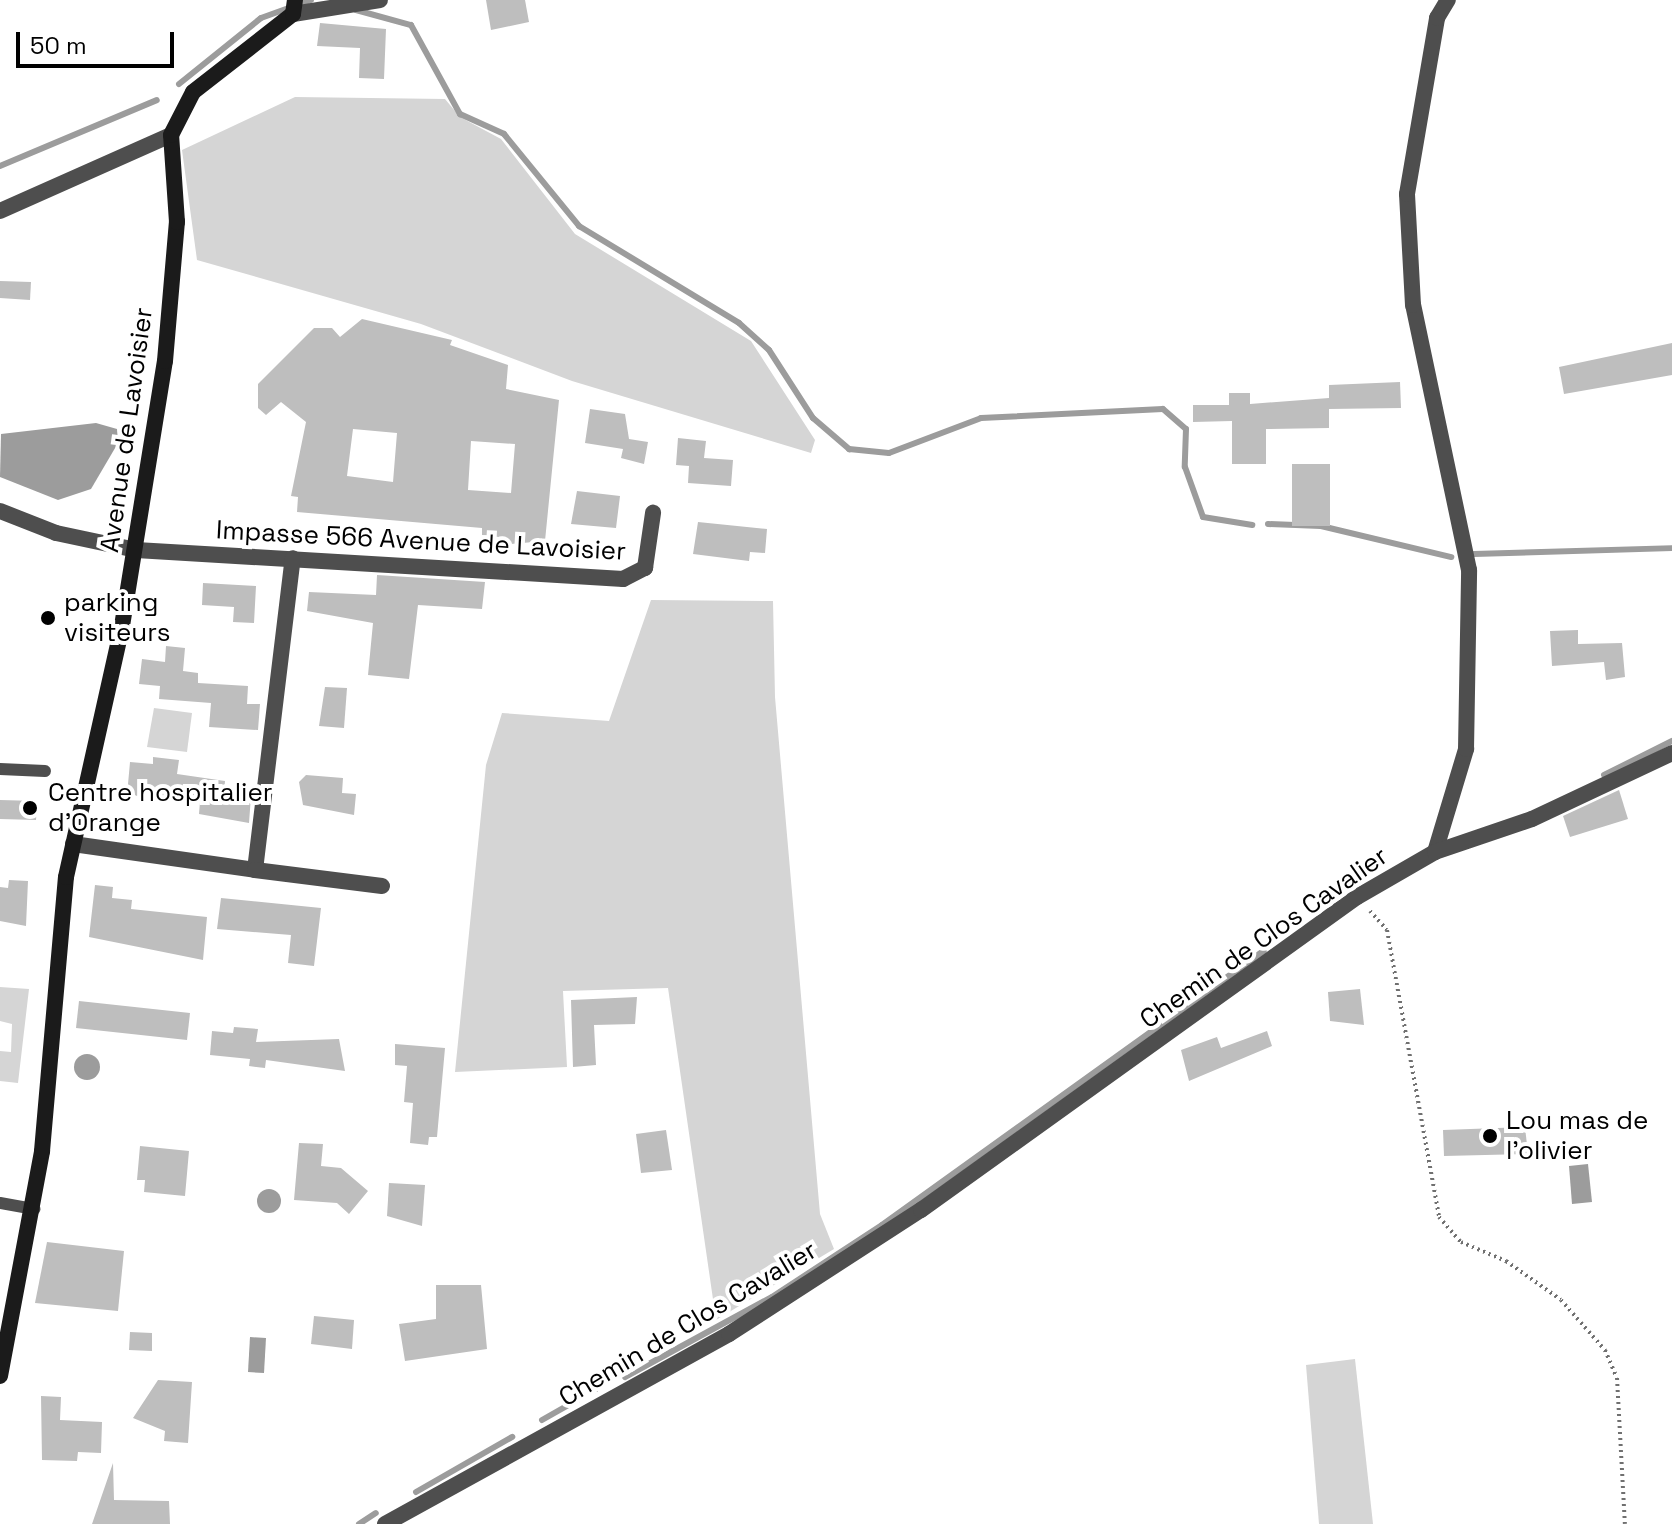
<!DOCTYPE html>
<style>
body{margin:0}
#map{position:relative;width:1672px;height:1524px;overflow:hidden;background:#fff;font-family:"Space Grotesk",sans-serif}
div>[style]{position:absolute}
.green>*{inset:0;background:#d5d5d5}
.water>*{inset:0;background:#9c9c9c}
.round{border-radius:50%}
.stream>*{height:6px;margin:-3px;padding:0 3px;transform-origin:3px;border-radius:3px;background:#9c9c9c}
.building>*{inset:0;background:#bebebe}
.path>*{height:4px;margin-top:-2px;transform-origin:0;background:repeating-linear-gradient(90deg,#707070 0 2px,transparent 0 6px)}
.lane>*{height:12px;margin:-6px;padding:0 6px;transform-origin:6px;border-radius:6px;background:#4e4e4e}
.street>*{height:16px;margin:-8px;padding:0 8px;transform-origin:8px;border-radius:8px;background:#4e4e4e}
.secondary>*{height:16px;margin:-8px;padding:0 8px;transform-origin:8px;border-radius:8px;background:#1b1b1b}
.dots>*{width:22px;height:22px;translate:-50% -50%;box-sizing:border-box;border:4px solid #fff;border-radius:50%}
span{translate:-50% -50%;white-space:nowrap;text-align:center;line-height:1.15;-webkit-text-stroke:8px #fff;paint-order:stroke}
.street-label{font-size:26px;color:#000}
.poi-label{font-size:26px;color:#000}
.left{translate:0 -50%;text-align:left}
.scale{position:absolute;left:16px;top:32px;width:158px;height:36px;box-sizing:border-box;border:4px solid #000;border-top:0;padding-left:10px;font-size:24px;line-height:28px;white-space:nowrap;color:#000;-webkit-text-stroke:6px #fff;paint-order:stroke}
</style>
<div id="map">
<div class="green">
<i style="clip-path:polygon(295px 97px,445px 99px,460px 117px,501px 139px,575px 234px,751px 341px,815px 440px,811px 453px,572px 381px,421px 324px,197px 260px,182px 150px)"></i>
<i style="clip-path:polygon(651px 600px,773px 601px,775px 697px,820px 1214px,834px 1249px,716px 1320px,668px 988px,563px 991px,567px 1067px,455px 1072px,486px 765px,502px 713px,609px 721px)"></i>
<i style="clip-path:polygon(154px 708px,192px 713px,187px 752px,147px 747px)"></i>
<i style="clip-path:polygon(0 987px,29px 989px,18px 1083px,0 1081px,0 1051px,11px 1052px,12px 1024px,0 1021px)"></i>
<i style="clip-path:polygon(1355px 1359px,1373px 1524px,1319px 1524px,1306px 1365px)"></i>
</div>
<div class="water">
<i style="clip-path:polygon(96px 423px,117px 429px,118px 443px,91px 489px,58px 500px,0 477px,1px 434px)"></i>
<i class="round" style="left:74px;top:1054px;width:26px;height:26px"></i>
<i style="clip-path:polygon(1588px 1164px,1592px 1202px,1572px 1204px,1569px 1166px)"></i>
<i class="round" style="left:257px;top:1189px;width:24px;height:24px"></i>
<i style="clip-path:polygon(250px 1337px,266px 1338px,264px 1373px,248px 1372px)"></i>
</div>
<div class="stream">
<i style="left:356px;top:10px;width:57px;rotate:15.3deg"></i>
<i style="left:411px;top:25px;width:102px;rotate:61.2deg"></i>
<i style="left:460px;top:114px;width:48px;rotate:24.4deg"></i>
<i style="left:504px;top:134px;width:119px;rotate:50.8deg"></i>
<i style="left:579px;top:226px;width:187px;rotate:31.2deg"></i>
<i style="left:739px;top:323px;width:40px;rotate:42deg"></i>
<i style="left:769px;top:350px;width:81px;rotate:57.1deg"></i>
<i style="left:813px;top:418px;width:48px;rotate:40.7deg"></i>
<i style="left:849px;top:449px;width:40px;rotate:5.7deg"></i>
<i style="left:889px;top:453px;width:98px;rotate:-20.8deg"></i>
<i style="left:981px;top:418px;width:182px;rotate:-2.8deg"></i>
<i style="left:1163px;top:409px;width:30px;rotate:41deg"></i>
<i style="left:1186px;top:429px;width:38px;rotate:92deg"></i>
<i style="left:1185px;top:467px;width:53px;rotate:70.2deg"></i>
<i style="left:1203px;top:517px;width:50px;rotate:9.3deg"></i>
<i style="left:179px;top:84px;width:105px;rotate:-38.8deg"></i>
<i style="left:261px;top:18px;width:53px;rotate:-19.8deg"></i>
<i style="left:0;top:166px;width:170px;rotate:-22.8deg"></i>
<i style="left:1268px;top:524px;width:53px;rotate:2.2deg"></i>
<i style="left:1321px;top:526px;width:134px;rotate:13.4deg"></i>
<i style="left:1474px;top:554px;width:198px;rotate:-1.7deg"></i>
<i style="left:1604px;top:775px;width:76px;rotate:-26.6deg"></i>
<i style="left:625px;top:1377px;width:167px;rotate:-28.6deg"></i>
<i style="left:772px;top:1297px;width:131px;rotate:-33.2deg"></i>
<i style="left:882px;top:1225px;width:470px;rotate:-35.7deg"></i>
<i style="left:542px;top:1420px;width:61px;rotate:-29.5deg"></i>
<i style="left:416px;top:1492px;width:111px;rotate:-29.8deg"></i>
<i style="left:359px;top:1524px;width:20px;rotate:-33deg"></i>
</div>
<div class="building">
<i style="clip-path:polygon(486px 0,525px 0,529px 22px,491px 30px)"></i>
<i style="clip-path:polygon(320px 23px,386px 29px,384px 79px,359px 78px,360px 48px,317px 46px)"></i>
<i style="clip-path:polygon(0 281px,31px 282px,30px 300px,0 298px)"></i>
<i style="clip-path:polygon(evenodd,362px 319px,452px 340px,450px 345px,508px 365px,506px 389px,559px 400px,545px 541px,498px 545px,499px 537px,482px 535px,482px 528px,297px 512px,298px 497px,291px 496px,306px 422px,281px 402px,266px 415px,258px 408px,258px 384px,314px 328px,332px 328px,340px 337px,362px 319px,353px 429px,397px 433px,393px 482px,347px 476px,353px 429px,362px 319px,471px 441px,515px 444px,511px 493px,468px 490px,471px 441px)"></i>
<i style="clip-path:polygon(1672px 343px,1672px 375px,1564px 394px,1559px 367px)"></i>
<i style="clip-path:polygon(1400px 382px,1401px 408px,1329px 409px,1329px 385px)"></i>
<i style="clip-path:polygon(1229px 393px,1250px 393px,1250px 404px,1329px 398px,1329px 428px,1266px 429px,1266px 464px,1232px 464px,1232px 421px,1193px 422px,1193px 405px,1229px 405px)"></i>
<i style="clip-path:polygon(590px 409px,625px 414px,629px 439px,648px 442px,644px 464px,621px 458px,623px 449px,585px 443px)"></i>
<i style="clip-path:polygon(678px 438px,706px 441px,704px 458px,733px 460px,731px 486px,688px 483px,689px 466px,676px 465px)"></i>
<i style="clip-path:polygon(1292px 464px,1330px 464px,1330px 526px,1292px 526px)"></i>
<i style="clip-path:polygon(577px 491px,620px 496px,616px 528px,571px 524px)"></i>
<i style="clip-path:polygon(698px 522px,767px 529px,765px 553px,750px 552px,749px 561px,693px 554px)"></i>
<i style="clip-path:polygon(377px 575px,485px 582px,482px 609px,418px 605px,409px 679px,368px 675px,373px 623px,307px 611px,309px 592px,376px 595px)"></i>
<i style="clip-path:polygon(203px 583px,256px 586px,254px 623px,233px 622px,234px 607px,202px 605px)"></i>
<i style="clip-path:polygon(1578px 630px,1578px 644px,1622px 643px,1625px 677px,1606px 680px,1604px 662px,1552px 666px,1550px 631px)"></i>
<i style="clip-path:polygon(166px 646px,185px 648px,183px 671px,198px 673px,198px 683px,248px 686px,247px 704px,260px 704px,258px 730px,209px 727px,211px 703px,159px 699px,160px 686px,139px 684px,142px 659px,165px 662px)"></i>
<i style="clip-path:polygon(325px 687px,347px 688px,344px 728px,319px 726px)"></i>
<i style="clip-path:polygon(153px 757px,179px 760px,177px 774px,225px 781px,224px 794px,251px 796px,249px 823px,199px 814px,200px 801px,127px 795px,130px 762px,153px 764px)"></i>
<i style="clip-path:polygon(306px 775px,343px 778px,342px 793px,356px 794px,354px 815px,303px 805px,299px 782px)"></i>
<i style="clip-path:polygon(1619px 790px,1628px 819px,1570px 837px,1563px 816px)"></i>
<i style="clip-path:polygon(0 800px,37px 801px,36px 820px,0 819px)"></i>
<i style="clip-path:polygon(9px 880px,28px 881px,26px 926px,0 921px,0 887px,8px 888px)"></i>
<i style="clip-path:polygon(95px 885px,113px 887px,112px 898px,132px 900px,131px 909px,207px 917px,203px 960px,89px 937px)"></i>
<i style="clip-path:polygon(221px 898px,321px 908px,314px 966px,288px 963px,291px 935px,217px 929px)"></i>
<i style="clip-path:polygon(1360px 989px,1364px 1025px,1330px 1021px,1328px 992px)"></i>
<i style="clip-path:polygon(637px 997px,635px 1024px,594px 1025px,596px 1065px,573px 1067px,571px 1000px)"></i>
<i style="clip-path:polygon(79px 1001px,190px 1013px,187px 1040px,76px 1028px)"></i>
<i style="clip-path:polygon(234px 1027px,258px 1029px,256px 1042px,339px 1039px,345px 1071px,266px 1060px,265px 1068px,249px 1066px,250px 1059px,210px 1055px,212px 1031px,233px 1033px)"></i>
<i style="clip-path:polygon(1267px 1031px,1272px 1046px,1189px 1081px,1181px 1050px,1217px 1037px,1221px 1048px)"></i>
<i style="clip-path:polygon(395px 1044px,445px 1048px,437px 1137px,429px 1137px,428px 1145px,410px 1143px,413px 1103px,404px 1102px,407px 1066px,395px 1065px)"></i>
<i style="clip-path:polygon(1525px 1127px,1528px 1154px,1444px 1156px,1443px 1130px)"></i>
<i style="clip-path:polygon(666px 1130px,672px 1170px,641px 1173px,636px 1134px)"></i>
<i style="clip-path:polygon(299px 1143px,323px 1144px,321px 1166px,341px 1168px,368px 1191px,349px 1214px,337px 1203px,294px 1200px)"></i>
<i style="clip-path:polygon(140px 1146px,189px 1151px,185px 1196px,144px 1192px,145px 1180px,137px 1180px)"></i>
<i style="clip-path:polygon(389px 1183px,425px 1185px,422px 1226px,387px 1216px)"></i>
<i style="clip-path:polygon(47px 1242px,124px 1251px,118px 1311px,35px 1303px)"></i>
<i style="clip-path:polygon(436px 1285px,481px 1285px,487px 1349px,405px 1361px,399px 1324px,436px 1319px)"></i>
<i style="clip-path:polygon(314px 1316px,354px 1320px,352px 1349px,311px 1344px)"></i>
<i style="clip-path:polygon(130px 1332px,152px 1333px,152px 1351px,129px 1350px)"></i>
<i style="clip-path:polygon(158px 1380px,192px 1382px,188px 1443px,164px 1441px,165px 1431px,133px 1418px)"></i>
<i style="clip-path:polygon(41px 1396px,61px 1397px,60px 1420px,102px 1422px,101px 1453px,78px 1452px,77px 1461px,42px 1460px)"></i>
<i style="clip-path:polygon(113px 1463px,114px 1500px,169px 1501px,170px 1524px,92px 1524px)"></i>
</div>
<div class="path">
<i style="left:1370px;top:911px;width:25px;rotate:48deg"></i>
<i style="left:1387px;top:930px;width:292px;rotate:79.7deg"></i>
<i style="left:1439px;top:1217px;width:33px;rotate:49deg"></i>
<i style="left:1461px;top:1242px;width:49px;rotate:22.9deg"></i>
<i style="left:1506px;top:1261px;width:67px;rotate:35.3deg"></i>
<i style="left:1561px;top:1300px;width:67px;rotate:48.7deg"></i>
<i style="left:1605px;top:1350px;width:30px;rotate:67deg"></i>
<i style="left:1617px;top:1378px;width:146px;rotate:86.9deg"></i>
</div>
<div class="lane">
<i style="left:0;top:769px;width:45px;rotate:2.5deg"></i>
<i style="left:0;top:1203px;width:35px;rotate:10deg"></i>
</div>
<div class="street">
<i style="left:293px;top:14px;width:88px;rotate:-9.1deg"></i>
<i style="left:0;top:211px;width:187px;rotate:-24deg"></i>
<i style="left:0;top:511px;width:60px;rotate:21.4deg"></i>
<i style="left:56px;top:533px;width:82px;rotate:12deg"></i>
<i style="left:136px;top:550px;width:488px;rotate:3.4deg"></i>
<i style="left:623px;top:579px;width:25px;rotate:-27deg"></i>
<i style="left:645px;top:568px;width:56px;rotate:-81.7deg"></i>
<i style="left:73px;top:844px;width:184px;rotate:8.1deg"></i>
<i style="left:255px;top:870px;width:314px;rotate:-83.1deg"></i>
<i style="left:1435px;top:852px;width:108px;rotate:-73.2deg"></i>
<i style="left:1466px;top:749px;width:179px;rotate:-89deg"></i>
<i style="left:1469px;top:570px;width:271px;rotate:-101.9deg"></i>
<i style="left:1413px;top:305px;width:111px;rotate:-93.1deg"></i>
<i style="left:1407px;top:194px;width:179px;rotate:-80.3deg"></i>
<i style="left:1437px;top:18px;width:21px;rotate:-59deg"></i>
<i style="left:255px;top:870px;width:128px;rotate:7.2deg"></i>
<i style="left:385px;top:1524px;width:393px;rotate:-28.9deg"></i>
<i style="left:729px;top:1334px;width:229px;rotate:-32.9deg"></i>
<i style="left:921px;top:1210px;width:537px;rotate:-35.67deg"></i>
<i style="left:1357px;top:897px;width:90px;rotate:-30deg"></i>
<i style="left:1435px;top:852px;width:102px;rotate:-18.8deg"></i>
<i style="left:1532px;top:819px;width:155px;rotate:-25.2deg"></i>
</div>
<div class="secondary">
<i style="left:0;top:1376px;width:229px;rotate:-79.4deg"></i>
<i style="left:42px;top:1151px;width:275px;rotate:-85deg"></i>
<i style="left:66px;top:877px;width:257px;rotate:-77.4deg"></i>
<i style="left:122px;top:626px;width:268px;rotate:-80.8deg"></i>
<i style="left:165px;top:361px;width:140px;rotate:-85.1deg"></i>
<i style="left:177px;top:222px;width:87px;rotate:-93.9deg"></i>
<i style="left:171px;top:135px;width:48px;rotate:-62.9deg"></i>
<i style="left:193px;top:92px;width:127px;rotate:-38deg"></i>
<i style="left:293px;top:14px;width:14px;rotate:-82deg"></i>
</div>
<div class="dots">
<i style="left:48px;top:618px;background:#000"></i>
<i style="left:30px;top:808px;background:#000"></i>
<i style="left:1490px;top:1136px;background:#000"></i>
</div>
<div class="street-label">
<span style="left:127px;top:430px;rotate:-82deg">Avenue de Lavoisier</span>
<span style="left:421px;top:541px;rotate:3deg">Impasse 566 Avenue de Lavoisier</span>
<span style="left:1264px;top:938px;rotate:-35deg">Chemin de Clos Cavalier</span>
<span style="left:688px;top:1324px;rotate:-31deg">Chemin de Clos Cavalier</span>
</div>
<div class="poi-label">
<span class="left" style="left:64px;top:618px">parking<br>visiteurs</span>
<span class="left" style="left:48px;top:808px">Centre hospitalier<br>d'Orange</span>
<span class="left" style="left:1506px;top:1136px">Lou mas de<br>l'olivier</span>
</div>
<div class="scale">50 m</div>
</div>
